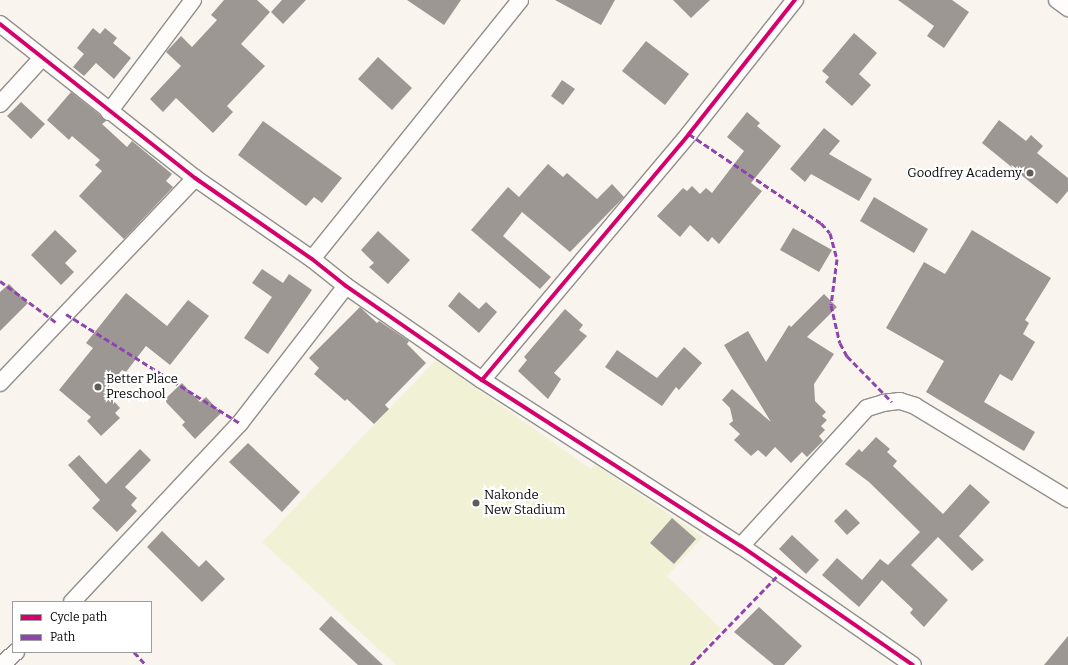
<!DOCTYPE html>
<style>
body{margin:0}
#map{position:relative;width:1068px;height:665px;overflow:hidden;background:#f9f4ed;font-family:Bitter,serif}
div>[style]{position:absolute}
.pitch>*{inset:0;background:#f1f2d5}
.building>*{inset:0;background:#9c9793}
.roads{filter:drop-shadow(1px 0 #928f8c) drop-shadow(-1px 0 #928f8c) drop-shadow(0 1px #928f8c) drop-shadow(0 -1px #928f8c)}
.street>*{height:16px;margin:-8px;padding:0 8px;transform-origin:8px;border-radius:8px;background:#fefdfc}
.quiet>*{height:3px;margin-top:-1.5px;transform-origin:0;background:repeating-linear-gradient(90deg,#8e44ad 0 6px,transparent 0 9px)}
.cycleway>*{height:4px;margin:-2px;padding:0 2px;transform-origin:2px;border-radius:2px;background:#d6006c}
.dots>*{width:11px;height:11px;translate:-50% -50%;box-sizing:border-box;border:2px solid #fff;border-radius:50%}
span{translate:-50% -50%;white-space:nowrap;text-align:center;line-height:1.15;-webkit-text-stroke:4px #fff;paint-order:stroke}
.poi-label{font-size:13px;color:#0a0a0a}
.right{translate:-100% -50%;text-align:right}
.left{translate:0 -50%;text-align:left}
.legend{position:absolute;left:12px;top:601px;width:140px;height:52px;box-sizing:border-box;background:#fff;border:1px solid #9d9d9d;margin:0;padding:5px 7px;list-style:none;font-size:12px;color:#0a0a0a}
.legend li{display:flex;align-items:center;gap:8px;height:20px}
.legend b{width:20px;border:1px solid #9d9d9d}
</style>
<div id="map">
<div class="pitch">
<i style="clip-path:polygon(436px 360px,591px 469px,595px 464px,703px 537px,667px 576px,721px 629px,689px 665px,396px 665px,262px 542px)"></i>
</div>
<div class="building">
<i style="clip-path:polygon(224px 0,257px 0,270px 12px,241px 44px,265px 66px,227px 106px,233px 112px,213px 133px,176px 98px,163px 112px,150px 99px,181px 66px,166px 52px,181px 36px,192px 47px,217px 20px,211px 15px)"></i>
<i style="clip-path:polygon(282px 0,306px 0,283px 24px,271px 12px)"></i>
<i style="clip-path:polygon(407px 0,461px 0,444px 25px)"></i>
<i style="clip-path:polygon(555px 0,615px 0,601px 25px)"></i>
<i style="clip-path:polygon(673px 0,710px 0,691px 18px)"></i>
<i style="clip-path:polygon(898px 0,952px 0,969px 12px,944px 48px,927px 36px,934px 26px)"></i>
<i style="clip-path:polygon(93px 28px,100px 34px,105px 28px,117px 38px,113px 43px,131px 58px,114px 79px,96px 63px,84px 76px,73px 67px,84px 54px,77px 48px)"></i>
<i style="clip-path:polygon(854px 33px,877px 53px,859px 74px,871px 85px,852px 106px,825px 82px,829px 77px,822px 71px)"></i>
<i style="clip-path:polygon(646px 41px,689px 74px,665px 105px,622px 71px)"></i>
<i style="clip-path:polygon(378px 57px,412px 88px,392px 110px,358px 79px)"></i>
<i style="clip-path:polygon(562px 80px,575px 89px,563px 105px,551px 96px)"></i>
<i style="clip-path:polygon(71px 92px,100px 115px,106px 121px,102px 124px,127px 147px,132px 141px,172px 174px,166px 181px,173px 187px,124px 239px,79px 196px,102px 171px,95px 165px,100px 160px,72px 136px,69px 140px,47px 120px)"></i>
<i style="clip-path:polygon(21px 102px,45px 124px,31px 139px,7px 116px)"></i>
<i style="clip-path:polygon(747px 112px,760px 123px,757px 126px,781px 146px,751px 183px,762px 191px,719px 244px,712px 237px,708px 242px,690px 225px,680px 237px,657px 216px,683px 188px,687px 191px,692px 186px,700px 194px,706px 188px,712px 193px,744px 151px,727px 137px)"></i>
<i style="clip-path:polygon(999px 120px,1026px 141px,1031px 135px,1043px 146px,1037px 153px,1068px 178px,1068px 191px,1057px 204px,982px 143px)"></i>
<i style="clip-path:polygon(263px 121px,342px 178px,322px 203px,314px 197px,306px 206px,238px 155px)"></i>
<i style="clip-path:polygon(824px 128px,840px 141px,829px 154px,872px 179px,859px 201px,811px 174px,805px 182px,790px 169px)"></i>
<i style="clip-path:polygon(548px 164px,563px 177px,567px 173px,597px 199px,612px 184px,624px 197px,570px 252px,522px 212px,503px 236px,551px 277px,540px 289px,471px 230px,508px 187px,519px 197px)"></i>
<i style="clip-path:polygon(874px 197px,928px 229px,914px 253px,860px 221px)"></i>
<i style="clip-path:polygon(793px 228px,832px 250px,819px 272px,780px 250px)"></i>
<i style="clip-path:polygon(55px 230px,77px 251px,65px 263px,74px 272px,61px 285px,31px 255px)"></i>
<i style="clip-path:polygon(972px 230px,1051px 278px,1025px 320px,1029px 323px,1023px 334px,1035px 342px,1012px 381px,1000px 374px,984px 402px,1035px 432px,1024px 451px,926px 392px,944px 361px,886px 328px,924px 262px,945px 274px)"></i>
<i style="clip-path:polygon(378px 231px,410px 260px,388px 284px,369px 267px,374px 263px,361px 250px)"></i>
<i style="clip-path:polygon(262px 269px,283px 283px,289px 274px,312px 290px,268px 354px,244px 338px,272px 297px,252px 283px)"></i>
<i style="clip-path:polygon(9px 284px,28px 303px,0 331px,0 292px)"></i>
<i style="clip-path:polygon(459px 292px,479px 309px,486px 302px,497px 312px,479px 333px,448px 306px)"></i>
<i style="clip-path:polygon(126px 293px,167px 326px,188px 300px,209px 316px,170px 365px,146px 346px,126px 372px,122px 370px,105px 391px,120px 408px,115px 413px,120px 418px,101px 436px,87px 421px,91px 417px,59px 390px,93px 348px,86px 343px)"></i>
<i style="clip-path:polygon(824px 294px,837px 307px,807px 337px,834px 354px,814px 384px,815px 401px,826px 412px,822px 416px,827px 420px,821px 426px,825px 430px,819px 436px,823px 441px,807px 457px,802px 452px,791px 463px,775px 447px,766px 457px,758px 450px,751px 456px,734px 440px,740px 434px,729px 424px,733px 421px,730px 408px,722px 400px,732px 389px,771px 422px,724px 345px,748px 331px,766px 362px,789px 325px,791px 327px)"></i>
<i style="clip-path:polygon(360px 307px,377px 323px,379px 321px,409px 341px,407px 344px,426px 363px,385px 405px,389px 409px,374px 424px,347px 399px,345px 401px,314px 374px,319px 368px,309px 358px)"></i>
<i style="clip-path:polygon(565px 309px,583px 325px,579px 330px,587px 336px,554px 373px,561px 379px,548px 399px,518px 371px,527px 360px,524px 357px)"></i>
<i style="clip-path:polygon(684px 347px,702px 363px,679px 390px,676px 387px,662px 406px,605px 367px,617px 350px,657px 378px)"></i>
<i style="clip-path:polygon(182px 383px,200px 402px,206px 397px,221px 413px,195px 439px,182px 425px,185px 422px,164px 400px)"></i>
<i style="clip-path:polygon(876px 437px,890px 449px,887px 452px,897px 461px,893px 466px,943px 514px,970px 484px,990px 502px,959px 536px,984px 560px,972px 571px,938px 537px,911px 565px,948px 600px,924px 627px,910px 613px,913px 609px,882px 580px,859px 607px,822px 575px,837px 558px,862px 580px,880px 559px,888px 565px,920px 532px,869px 482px,845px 464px,859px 449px,862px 452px)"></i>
<i style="clip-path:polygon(248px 443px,300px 492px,282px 512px,229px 462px)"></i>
<i style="clip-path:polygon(140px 449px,151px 460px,125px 487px,137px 498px,131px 505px,137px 511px,117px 532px,92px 508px,100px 500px,68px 465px,79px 455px,106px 484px)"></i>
<i style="clip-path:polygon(846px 509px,860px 523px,847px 535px,834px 521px)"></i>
<i style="clip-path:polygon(672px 518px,696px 539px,674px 564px,650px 543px)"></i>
<i style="clip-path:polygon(162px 531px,199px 567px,206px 560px,225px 579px,202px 602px,147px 547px)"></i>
<i style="clip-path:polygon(792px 535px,819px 560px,806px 574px,779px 549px)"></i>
<i style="clip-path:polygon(759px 607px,802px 646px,784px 665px,774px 665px,734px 632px)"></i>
<i style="clip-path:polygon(331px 616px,383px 665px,358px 665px,319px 629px)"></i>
<i style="clip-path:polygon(1068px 636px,1068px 665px,1044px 665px)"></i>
</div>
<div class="roads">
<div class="street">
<i style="left:1057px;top:0;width:14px;rotate:36deg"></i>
<i style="left:0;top:24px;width:248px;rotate:38.3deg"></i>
<i style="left:195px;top:178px;width:142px;rotate:34.7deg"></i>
<i style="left:312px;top:259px;width:43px;rotate:38.5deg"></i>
<i style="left:346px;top:286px;width:165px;rotate:34.7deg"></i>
<i style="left:482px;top:380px;width:308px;rotate:32.7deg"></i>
<i style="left:741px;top:546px;width:209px;rotate:34.7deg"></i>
<i style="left:0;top:104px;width:62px;rotate:-47.6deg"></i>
<i style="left:109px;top:112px;width:140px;rotate:-53.1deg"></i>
<i style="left:312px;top:259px;width:332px;rotate:-51.2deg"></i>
<i style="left:482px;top:380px;width:322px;rotate:-49.9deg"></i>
<i style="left:689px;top:134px;width:171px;rotate:-51.7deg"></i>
<i style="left:0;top:383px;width:283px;rotate:-46.4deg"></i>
<i style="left:741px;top:546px;width:187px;rotate:-47.6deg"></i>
<i style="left:867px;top:408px;width:17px;rotate:-17deg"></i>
<i style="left:883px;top:403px;width:17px;rotate:-7deg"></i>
<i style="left:900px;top:401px;width:16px;rotate:18deg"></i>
<i style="left:915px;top:406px;width:179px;rotate:31.3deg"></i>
<i style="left:72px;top:602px;width:245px;rotate:-46.8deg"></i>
<i style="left:240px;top:423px;width:173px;rotate:-52.3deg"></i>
<i style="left:1px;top:665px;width:20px;rotate:-41deg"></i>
</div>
</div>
<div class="quiet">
<i style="left:689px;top:134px;width:159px;rotate:34deg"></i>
<i style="left:821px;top:223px;width:13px;rotate:48deg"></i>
<i style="left:830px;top:233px;width:27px;rotate:75deg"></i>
<i style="left:837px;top:259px;width:46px;rotate:97.4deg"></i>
<i style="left:831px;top:305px;width:39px;rotate:77deg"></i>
<i style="left:840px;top:343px;width:15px;rotate:62deg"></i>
<i style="left:847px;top:356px;width:64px;rotate:45.6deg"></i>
<i style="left:0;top:281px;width:71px;rotate:36.4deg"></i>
<i style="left:66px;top:314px;width:205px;rotate:32.1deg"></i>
<i style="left:134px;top:652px;width:18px;rotate:47deg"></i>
<i style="left:691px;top:665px;width:128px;rotate:-45.9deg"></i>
</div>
<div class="cycleway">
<i style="left:0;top:24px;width:248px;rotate:38.3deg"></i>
<i style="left:195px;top:178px;width:142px;rotate:34.7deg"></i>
<i style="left:312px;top:259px;width:43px;rotate:38.5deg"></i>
<i style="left:346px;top:286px;width:165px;rotate:34.7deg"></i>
<i style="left:482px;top:380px;width:308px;rotate:32.7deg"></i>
<i style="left:741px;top:546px;width:209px;rotate:34.7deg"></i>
<i style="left:482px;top:380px;width:322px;rotate:-49.9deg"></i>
<i style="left:689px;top:134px;width:171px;rotate:-51.7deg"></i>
</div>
<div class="dots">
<i style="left:1030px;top:173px;background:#5e5c59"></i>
<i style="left:98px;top:387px;background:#5e5c59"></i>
<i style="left:476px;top:503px;background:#5e5c59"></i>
</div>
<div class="poi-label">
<span class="right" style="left:1022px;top:173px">Goodfrey Academy</span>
<span class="left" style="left:106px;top:387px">Better Place<br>Preschool</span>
<span class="left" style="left:484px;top:503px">Nakonde<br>New Stadium</span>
</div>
<ul class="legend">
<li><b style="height:5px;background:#d6006c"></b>Cycle path</li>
<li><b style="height:5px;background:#8e44ad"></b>Path</li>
</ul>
</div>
